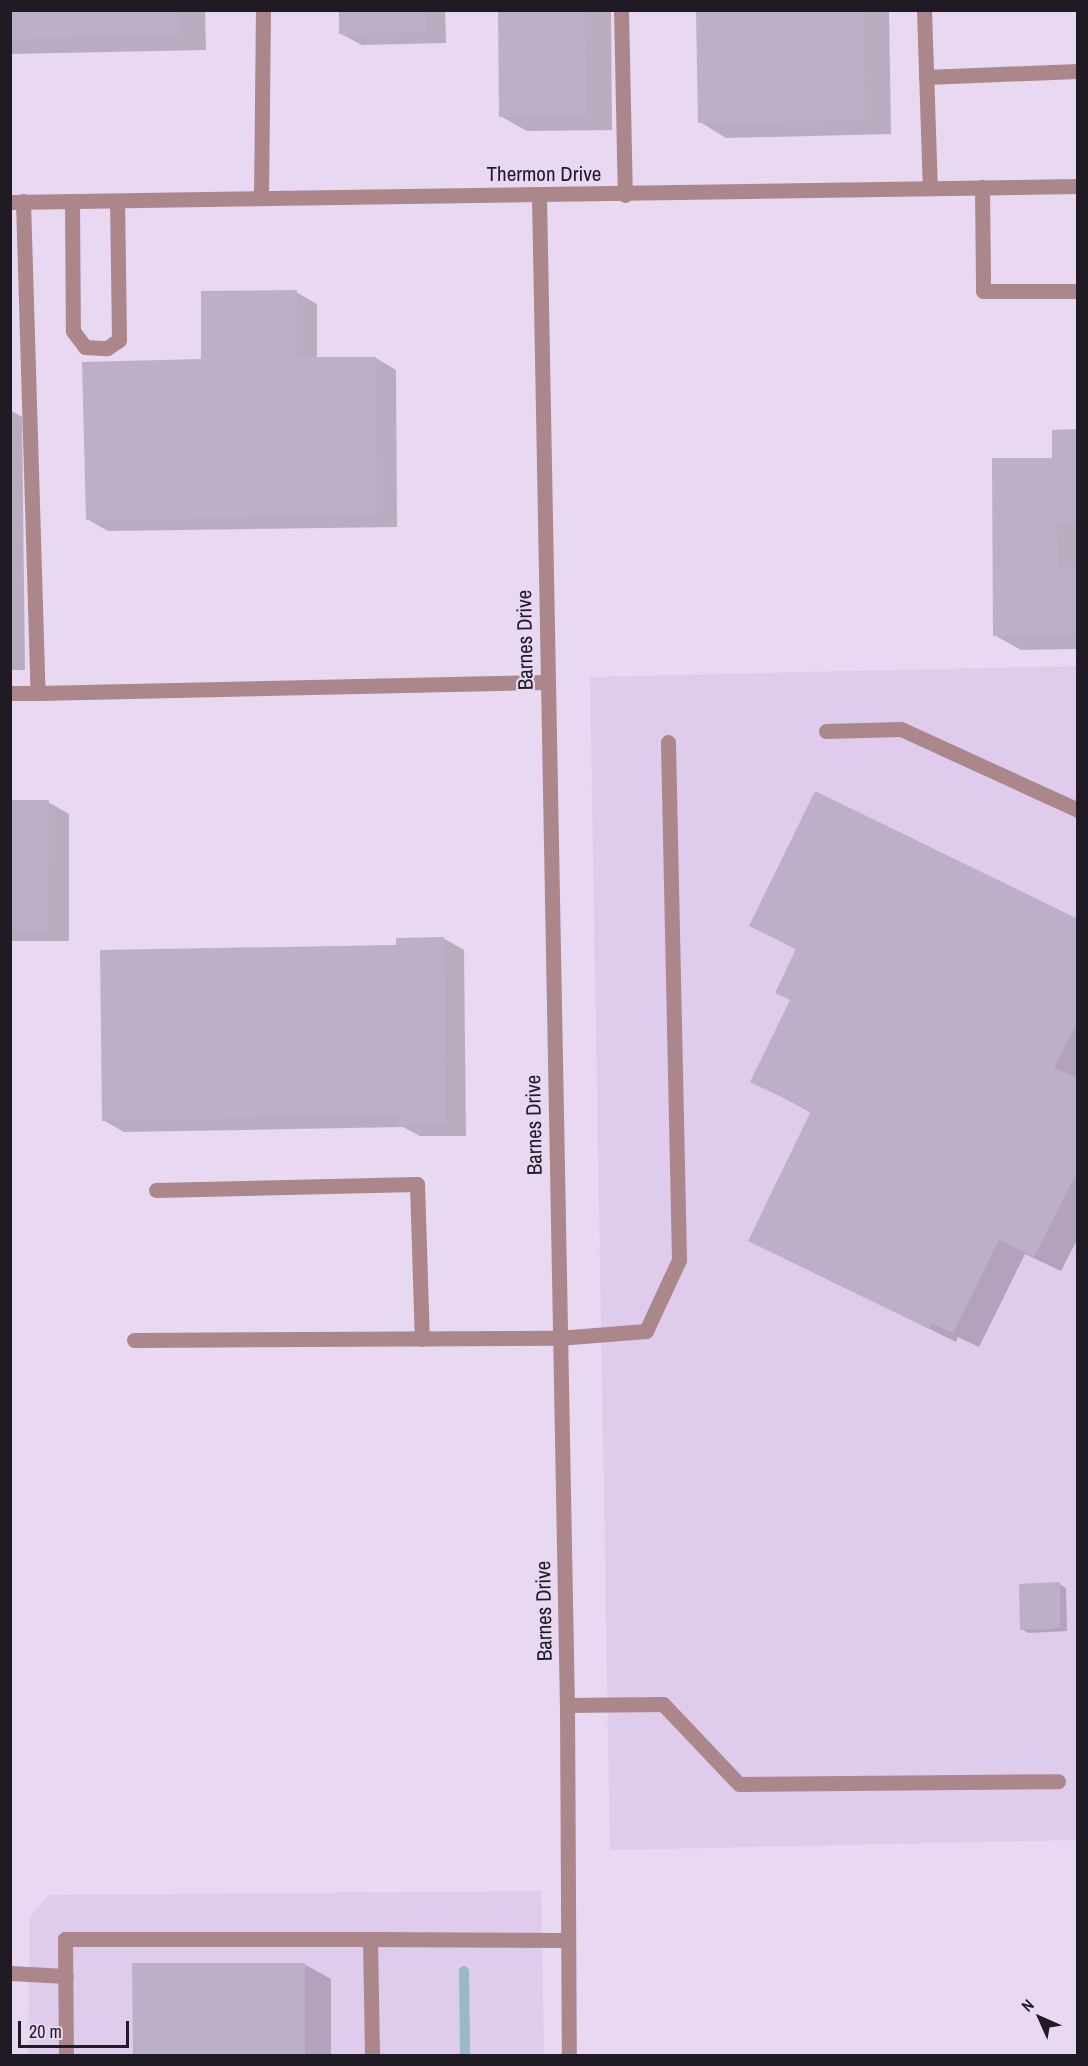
<!DOCTYPE html>
<style>
body{margin:0}
#map{position:relative;width:1088px;height:2066px;overflow:hidden;background:#e8d8f2;font-family:"Archivo Narrow",sans-serif}
div>[style]{position:absolute}
.built>*{inset:0;background:#dfcbec}
.shadow>*{inset:0;background:#0003}
.stream>*{height:10px;margin:-5px;padding:0 5px;transform-origin:5px;border-radius:5px;background:#99b9c8}
.building>*{inset:0;background:#beafc8}
.service>*{height:15px;margin:-7.5px;padding:0 7.5px;transform-origin:7.5px;border-radius:7.5px;background:#ab868a}
.minor>*{height:15px;margin:-7.5px;padding:0 7.5px;transform-origin:7.5px;border-radius:7.5px;background:#ab868a}
span{translate:-50% -50%;white-space:nowrap;text-align:center;line-height:1.15;-webkit-text-stroke:4.5px #e8d8f2;paint-order:stroke}
.street-label{font-size:21px;color:#201a24}
.frame{position:absolute;inset:0;border:12px solid #201a24;pointer-events:none}
.north{position:absolute;left:1010px;top:1988px;width:60px;height:60px;-webkit-text-stroke:4px #e8d8f2;paint-order:stroke;rotate:315deg;font-size:16px;font-weight:700;line-height:24px;text-align:center;color:#201a24}
.north::after{content:'';display:block;margin:auto;width:21px;height:27px;background:#201a24;clip-path:polygon(50% 0,100% 100%,50% 72%,0 100%)}
.scale{position:absolute;left:18px;top:2021px;width:111px;height:27px;box-sizing:border-box;border:3px solid #201a24;border-top:0;padding-left:8px;font-size:18px;line-height:21px;white-space:nowrap;color:#201a24;-webkit-text-stroke:4px #e8d8f2;paint-order:stroke}
</style>
<div id="map">
<div class="built">
<i style="clip-path:polygon(1077px 666px,1077px 1840px,610px 1850px,590px 677px)"></i>
<i style="clip-path:polygon(541px 1891px,544px 2055px,28px 2056px,30px 1917px,49px 1895px)"></i>
</div>
<div class="shadow">
<i style="clip-path:polygon(10px 10px,205px 10px,206px 50px,10px 54px)"></i>
<i style="clip-path:polygon(341px 10px,445px 10px,446px 43px,362px 45px,341px 34px)"></i>
<i style="clip-path:polygon(500px 10px,611px 10px,612px 130px,527px 131px,500px 116px)"></i>
<i style="clip-path:polygon(698px 10px,889px 10px,891px 134px,726px 138px,700px 122px)"></i>
<i style="clip-path:polygon(296px 292px,317px 304px,317px 359px,376px 358px,396px 370px,397px 527px,108px 531px,87px 519px)"></i>
<i style="clip-path:polygon(10px 410px,22px 417px,25px 670px,10px 670px)"></i>
<i style="clip-path:polygon(1078px 431px,1078px 649px,1021px 650px,994px 635px,1054px 459px)"></i>
<i style="clip-path:polygon(10px 802px,48px 802px,69px 814px,69px 941px,10px 941px)"></i>
<i style="clip-path:polygon(1078px 921px,1078px 1238px,1061px 1271px,1025px 1254px,979px 1347px,958px 1337px,956px 1342px,750px 1240px,812px 1113px,752px 1081px,792px 1001px,797px 950px,751px 925px)"></i>
<i style="clip-path:polygon(443px 938px,464px 950px,466px 1136px,420px 1136px,403px 1127px,124px 1132px,103px 1120px,397px 946px)"></i>
<i style="clip-path:polygon(1059px 1584px,1066px 1588px,1067px 1631px,1028px 1633px,1022px 1629px)"></i>
<i style="clip-path:polygon(304px 1964px,331px 1979px,331px 2056px,134px 2056px)"></i>
</div>
<div class="stream">
<i style="left:464px;top:1971px;width:85px;rotate:89.3deg"></i>
</div>
<div class="building">
<i style="clip-path:polygon(10px 10px,180px 10px,180px 36px,10px 39px)"></i>
<i style="clip-path:polygon(339px 10px,425px 10px,426px 32px,339px 34px)"></i>
<i style="clip-path:polygon(498px 10px,585px 10px,586px 116px,499px 117px)"></i>
<i style="clip-path:polygon(696px 10px,864px 10px,865px 120px,698px 123px)"></i>
<i style="clip-path:polygon(297px 290px,297px 357px,376px 357px,377px 516px,86px 520px,82px 362px,201px 359px,201px 291px)"></i>
<i style="clip-path:polygon(1078px 429px,1078px 525px,1057px 525px,1058px 567px,1078px 567px,1078px 635px,993px 636px,992px 458px,1052px 458px,1052px 430px)"></i>
<i style="clip-path:polygon(815px 791px,1078px 919px,1078px 1020px,1054px 1068px,1078px 1079px,1078px 1170px,1034px 1257px,999px 1240px,953px 1333px,931px 1323px,929px 1329px,748px 1241px,811px 1111px,750px 1082px,790px 1000px,775px 993px,796px 949px,749px 926px)"></i>
<i style="clip-path:polygon(10px 800px,49px 800px,48px 930px,10px 930px)"></i>
<i style="clip-path:polygon(444px 937px,446px 1125px,398px 1125px,398px 1115px,102px 1121px,100px 950px,396px 945px,396px 938px)"></i>
<i style="clip-path:polygon(1060px 1582px,1060px 1628px,1020px 1630px,1019px 1584px)"></i>
<i style="clip-path:polygon(132px 1963px,305px 1963px,305px 2056px,133px 2056px)"></i>
</div>
<div class="service">
<i style="left:621px;top:10px;width:185px;rotate:88.8deg"></i>
<i style="left:924px;top:10px;width:178px;rotate:88.1deg"></i>
<i style="left:926px;top:77px;width:152px;rotate:-2.3deg"></i>
<i style="left:982px;top:187px;width:104px;rotate:89.4deg"></i>
<i style="left:983px;top:291px;width:95px"></i>
<i style="left:261px;top:198px;width:188px;rotate:-89.4deg"></i>
<i style="left:23px;top:201px;width:492px;rotate:88.3deg"></i>
<i style="left:38px;top:693px;width:509px;rotate:-1.24deg"></i>
<i style="left:72px;top:201px;width:130px;rotate:89.6deg"></i>
<i style="left:73px;top:331px;width:20px;rotate:53deg"></i>
<i style="left:85px;top:347px;width:22px;rotate:3deg"></i>
<i style="left:107px;top:348px;width:14px;rotate:-34deg"></i>
<i style="left:119px;top:340px;width:139px;rotate:-90.8deg"></i>
<i style="left:10px;top:693px;width:28px"></i>
<i style="left:826px;top:731px;width:75px;rotate:-1.5deg"></i>
<i style="left:901px;top:729px;width:195px;rotate:24.6deg"></i>
<i style="left:156px;top:1190px;width:261px;rotate:-1.3deg"></i>
<i style="left:417px;top:1184px;width:155px;rotate:88.2deg"></i>
<i style="left:134px;top:1340px;width:424px;rotate:-0.3deg"></i>
<i style="left:558px;top:1338px;width:88px;rotate:-4.5deg"></i>
<i style="left:646px;top:1331px;width:78px;rotate:-65.1deg"></i>
<i style="left:679px;top:1260px;width:518px;rotate:-91.22deg"></i>
<i style="left:567px;top:1705px;width:96px;rotate:-0.6deg"></i>
<i style="left:663px;top:1704px;width:110px;rotate:46.5deg"></i>
<i style="left:739px;top:1784px;width:319px;rotate:-0.5deg"></i>
<i style="left:370px;top:1939px;width:198px;rotate:0.3deg"></i>
<i style="left:10px;top:1973px;width:56px;rotate:3.1deg"></i>
<i style="left:66px;top:2056px;width:117px;rotate:-90.5deg"></i>
<i style="left:65px;top:1939px;width:305px"></i>
<i style="left:370px;top:1939px;width:117px;rotate:89deg"></i>
</div>
<div class="minor">
<i style="left:539px;top:195px;width:1510px;rotate:88.94deg"></i>
<i style="left:567px;top:1705px;width:351px;rotate:89.7deg"></i>
<i style="left:10px;top:202px;width:1068px;rotate:-0.86deg"></i>
</div>
<div class="street-label">
<span style="left:544px;top:174px">Thermon Drive</span>
<span style="left:525px;top:640px;rotate:-91deg">Barnes Drive</span>
<span style="left:534px;top:1125px;rotate:-91deg">Barnes Drive</span>
<span style="left:544px;top:1611px;rotate:-91deg">Barnes Drive</span>
</div>
<div class="frame"></div>
<div class="north">N</div>
<div class="scale">20 m</div>
</div>
